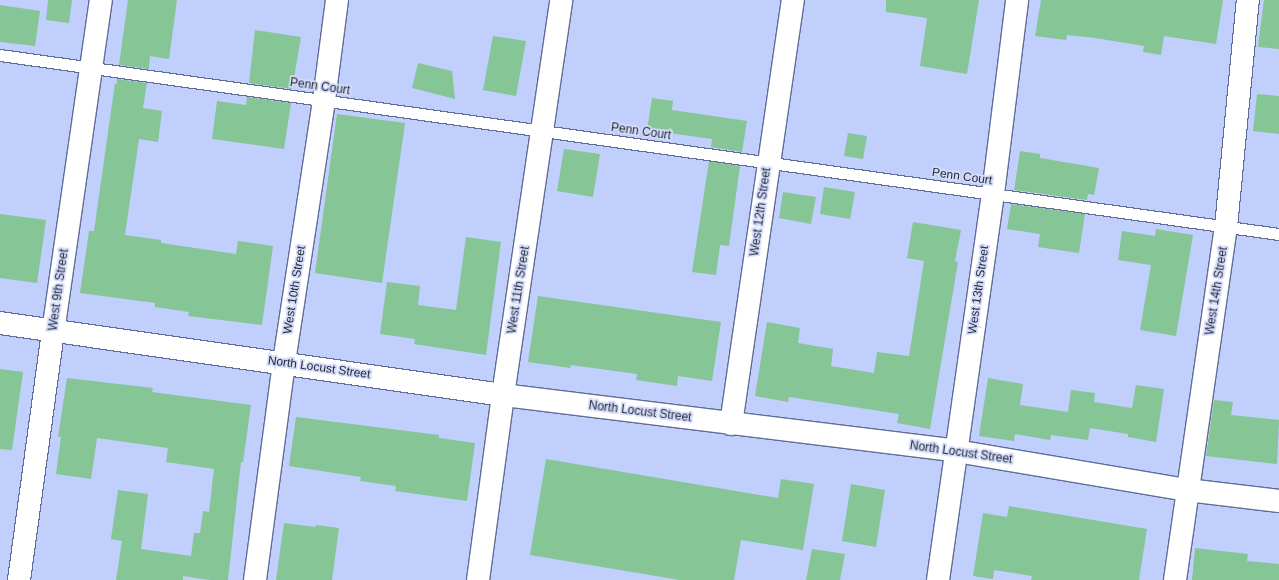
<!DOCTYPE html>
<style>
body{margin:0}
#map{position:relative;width:1279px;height:580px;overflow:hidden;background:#c1cffd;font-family:Helvetica,sans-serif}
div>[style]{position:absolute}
.building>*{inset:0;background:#85c596}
.roads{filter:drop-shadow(1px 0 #616c96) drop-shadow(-1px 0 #616c96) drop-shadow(0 1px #616c96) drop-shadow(0 -1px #616c96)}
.lane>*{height:11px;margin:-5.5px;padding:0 5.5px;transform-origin:5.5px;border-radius:5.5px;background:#fff}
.street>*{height:22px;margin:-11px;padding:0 11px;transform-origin:11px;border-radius:11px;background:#fff}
span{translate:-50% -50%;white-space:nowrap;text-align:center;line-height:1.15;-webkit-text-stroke:3.5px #d4dcf9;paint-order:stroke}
.street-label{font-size:12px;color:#242a3b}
</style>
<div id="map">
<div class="building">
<i style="clip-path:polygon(48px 0,72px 0,69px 23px,46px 20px)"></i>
<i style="clip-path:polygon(128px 0,177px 0,169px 59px,150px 56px,149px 69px,119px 65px)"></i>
<i style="clip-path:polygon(886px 0,979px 0,967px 74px,920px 66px,927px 18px,886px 12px)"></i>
<i style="clip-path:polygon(1041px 0,1223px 0,1216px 44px,1164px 36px,1161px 55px,1143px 52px,1144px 46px,1095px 38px,1067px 35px,1066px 40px,1035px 36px)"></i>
<i style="clip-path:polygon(1264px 0,1279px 0,1279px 49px,1258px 47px)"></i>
<i style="clip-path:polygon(0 5px,40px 11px,35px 46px,0 42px)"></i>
<i style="clip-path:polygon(255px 30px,301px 37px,292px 89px,249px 83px)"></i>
<i style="clip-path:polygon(493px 36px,526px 41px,516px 96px,483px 90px)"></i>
<i style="clip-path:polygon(418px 63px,452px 71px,455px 99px,412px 88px)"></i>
<i style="clip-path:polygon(117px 79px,147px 83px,143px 108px,162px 111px,158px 142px,139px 139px,125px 235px,161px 240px,161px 243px,236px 254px,238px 241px,273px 246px,262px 325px,188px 316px,189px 312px,155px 307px,155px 303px,80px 293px,89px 231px,94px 231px,115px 83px,117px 84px)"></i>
<i style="clip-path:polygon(1257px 94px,1279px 96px,1279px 134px,1253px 131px)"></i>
<i style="clip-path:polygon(247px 97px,291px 103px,284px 149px,212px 139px,217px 101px,246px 105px)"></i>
<i style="clip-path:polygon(652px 98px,673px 101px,672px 110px,747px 121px,742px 152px,711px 147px,712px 139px,647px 130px)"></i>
<i style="clip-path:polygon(337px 114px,405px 123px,382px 283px,315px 273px)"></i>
<i style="clip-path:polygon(848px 133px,867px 136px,863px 159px,844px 156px)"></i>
<i style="clip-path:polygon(564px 149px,600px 154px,593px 197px,557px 191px)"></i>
<i style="clip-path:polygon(1020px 151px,1040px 154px,1040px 158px,1099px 168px,1094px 195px,1088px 194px,1087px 200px,1014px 190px)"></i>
<i style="clip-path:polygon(709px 161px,740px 166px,729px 246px,720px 245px,716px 275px,692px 272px)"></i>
<i style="clip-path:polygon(824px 187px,855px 192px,850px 219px,820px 214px)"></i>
<i style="clip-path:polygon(783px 192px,816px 197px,811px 224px,779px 218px)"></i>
<i style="clip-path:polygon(1011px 204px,1085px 214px,1079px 253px,1038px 247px,1040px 234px,1007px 229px)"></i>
<i style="clip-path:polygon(0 214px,46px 220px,37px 283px,0 278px)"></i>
<i style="clip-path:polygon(913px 222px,961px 230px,955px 261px,958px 262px,930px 429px,897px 423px,899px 414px,789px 397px,788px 402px,755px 396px,767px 322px,800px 328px,798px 343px,833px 349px,831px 366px,874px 373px,877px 352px,909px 356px,924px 261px,907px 258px)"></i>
<i style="clip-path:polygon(1156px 229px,1193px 235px,1176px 336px,1140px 330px,1151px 265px,1118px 260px,1122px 231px,1155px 236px)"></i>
<i style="clip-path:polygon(466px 237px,501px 242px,486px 355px,414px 344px,415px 339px,380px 334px,387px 282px,420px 286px,418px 305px,456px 310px)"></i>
<i style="clip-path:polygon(538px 296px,721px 322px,712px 381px,678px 376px,677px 386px,636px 380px,637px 374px,571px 365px,570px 368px,528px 362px)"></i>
<i style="clip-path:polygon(0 369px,23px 372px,12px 450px,0 449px)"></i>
<i style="clip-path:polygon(67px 378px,153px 388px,152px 392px,251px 405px,243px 462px,241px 462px,228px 580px,210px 580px,183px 576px,183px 580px,116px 580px,122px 541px,111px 539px,118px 490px,148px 494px,141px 549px,191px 556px,194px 533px,200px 533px,203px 511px,209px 512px,214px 469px,166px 462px,168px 448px,97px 438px,91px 479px,56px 474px,61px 437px,58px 437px)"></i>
<i style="clip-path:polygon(988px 378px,1023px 384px,1020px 405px,1068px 412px,1071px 390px,1095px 393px,1094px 402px,1132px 408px,1136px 385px,1164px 389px,1156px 442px,1128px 437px,1128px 434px,1090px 428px,1088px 440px,1051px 435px,1050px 440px,1015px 434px,1014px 441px,979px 436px)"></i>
<i style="clip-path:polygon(1214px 400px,1233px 402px,1231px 415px,1279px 420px,1277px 464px,1206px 456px)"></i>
<i style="clip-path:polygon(296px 417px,439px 435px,439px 438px,475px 443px,467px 501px,395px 491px,396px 486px,360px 481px,361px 477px,289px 466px)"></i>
<i style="clip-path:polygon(546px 459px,778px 498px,781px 479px,814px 484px,803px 550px,741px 540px,734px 580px,680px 580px,530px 555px)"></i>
<i style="clip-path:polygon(851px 484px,885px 490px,876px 547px,842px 541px)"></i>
<i style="clip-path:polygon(1009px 506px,1147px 529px,1139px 580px,1031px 580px,1032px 576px,994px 570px,993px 579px,973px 576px,983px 513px,1007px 517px)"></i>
<i style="clip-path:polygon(284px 523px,315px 527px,316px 525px,339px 528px,332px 580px,276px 580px)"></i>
<i style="clip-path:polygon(1195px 548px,1248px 554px,1247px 561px,1279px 564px,1279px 580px,1192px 580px)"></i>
<i style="clip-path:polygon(812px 549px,845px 554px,840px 580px,806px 580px)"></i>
</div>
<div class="roads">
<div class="lane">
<i style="left:0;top:55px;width:1291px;rotate:7.97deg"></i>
</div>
<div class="street">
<i style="left:0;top:323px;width:508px;rotate:8.15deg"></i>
<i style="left:503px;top:395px;width:456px;rotate:7deg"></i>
<i style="left:956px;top:451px;width:234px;rotate:9.6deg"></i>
<i style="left:1187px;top:490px;width:93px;rotate:6.8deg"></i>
<i style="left:731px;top:424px;width:429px;rotate:-81.7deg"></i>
<i style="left:19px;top:580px;width:250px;rotate:-82.2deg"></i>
<i style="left:53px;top:332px;width:335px;rotate:-81.8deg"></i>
<i style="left:255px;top:580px;width:220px;rotate:-82.4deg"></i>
<i style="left:284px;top:362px;width:265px;rotate:-81.3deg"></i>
<i style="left:324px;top:100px;width:101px;rotate:-82.6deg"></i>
<i style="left:478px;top:580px;width:187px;rotate:-82.3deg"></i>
<i style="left:503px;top:395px;width:399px;rotate:-81.6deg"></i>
<i style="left:938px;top:580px;width:390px;rotate:-81.9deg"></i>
<i style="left:993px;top:194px;width:195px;rotate:-82.9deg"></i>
<i style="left:1175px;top:580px;width:357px;rotate:-81.8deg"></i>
<i style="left:1226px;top:227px;width:228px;rotate:-84.5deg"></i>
</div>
</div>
<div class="street-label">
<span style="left:320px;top:87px;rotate:8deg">Penn Court</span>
<span style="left:641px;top:132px;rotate:8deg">Penn Court</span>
<span style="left:962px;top:177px;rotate:8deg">Penn Court</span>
<span style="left:761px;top:212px;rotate:-82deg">West 12th Street</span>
<span style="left:59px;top:290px;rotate:-82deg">West 9th Street</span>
<span style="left:295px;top:290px;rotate:-81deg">West 10th Street</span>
<span style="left:519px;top:290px;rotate:-81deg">West 11th Street</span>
<span style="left:979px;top:290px;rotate:-82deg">West 13th Street</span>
<span style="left:1217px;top:291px;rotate:-81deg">West 14th Street</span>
<span style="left:319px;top:368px;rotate:8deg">North Locust Street</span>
<span style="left:640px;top:412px;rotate:7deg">North Locust Street</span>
<span style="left:961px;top:453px;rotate:8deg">North Locust Street</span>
</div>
</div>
